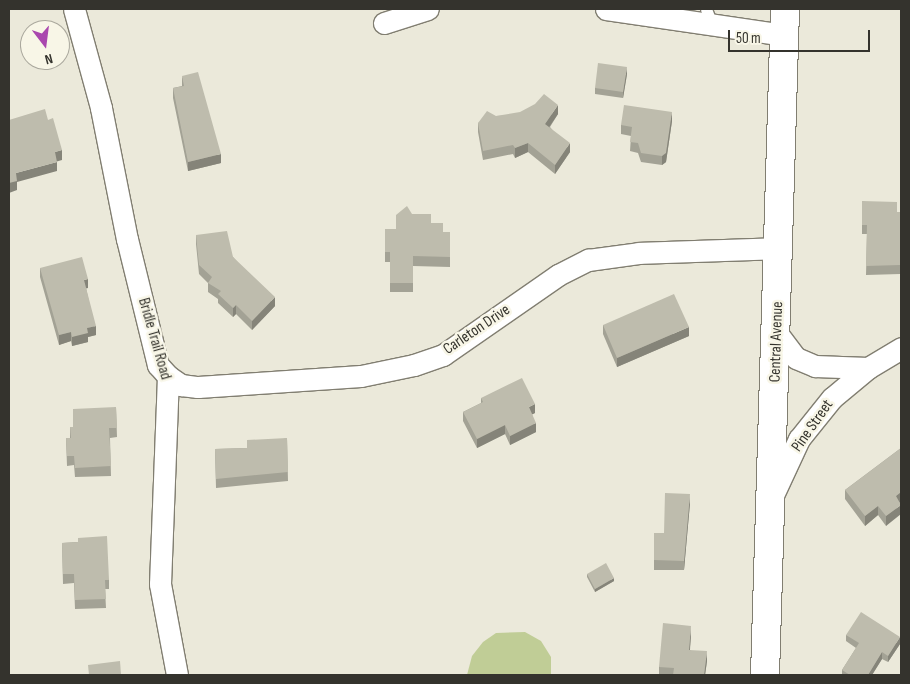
<!DOCTYPE html>
<style>
body{margin:0}
#map{position:relative;width:910px;height:684px;overflow:hidden;background:#ebe9da;font-family:"Sofia Sans Condensed",sans-serif}
div>[style]{position:absolute}
.green>*{inset:0;background:#c0cd96}
.roads{filter:drop-shadow(1px 0 #817e71) drop-shadow(-1px 0 #817e71) drop-shadow(0 1px #817e71) drop-shadow(0 -1px #817e71)}
.service>*{height:11px;margin:-5.5px;padding:0 5.5px;transform-origin:5.5px;border-radius:5.5px;background:#fff}
.minor>*{height:21px;margin:-10.5px;padding:0 10.5px;transform-origin:10.5px;border-radius:10.5px;background:#fff}
.secondary>*{height:28px;margin:-14px;padding:0 14px;transform-origin:14px;border-radius:14px;background:#fff}
.wall>*{inset:0;background:#a3a295}
.shaded-wall>*{inset:0;background:#858479}
.building>*{inset:0;background:#bebcad}
span{translate:-50% -50%;white-space:nowrap;text-align:center;line-height:1.15;-webkit-text-stroke:5px #f8f6e7;paint-order:stroke}
.street-label{font-size:16px;color:#34332d}
.frame{position:absolute;inset:0;border:10px solid #34332d;pointer-events:none}
.north{position:absolute;left:20px;top:20px;width:50px;height:50px;box-sizing:border-box;background:#f8f6e7;border:1px solid #aaa89d;border-radius:50%;rotate:165deg;font-size:14px;font-weight:700;line-height:20px;text-align:center;color:#34332d}
.north::after{content:'';display:block;margin:auto;width:18px;height:22px;background:#aa47ae;clip-path:polygon(50% 0,100% 100%,50% 72%,0 100%)}
.scale{position:absolute;left:728px;top:30px;width:142px;height:22px;box-sizing:border-box;border:2px solid #34332d;border-top:0;padding-left:6px;font-size:15px;line-height:18px;white-space:nowrap;color:#34332d;-webkit-text-stroke:4px #f8f6e7;paint-order:stroke}
</style>
<div id="map">
<div class="green">
<i style="clip-path:polygon(525px 632px,541px 641px,551px 657px,551px 675px,467px 675px,472px 656px,483px 642px,496px 633px)"></i>
</div>
<div class="roads">
<div class="service">
<i style="left:706px;top:9px;width:17px;rotate:69deg"></i>
</div>
<div class="minor">
<i style="left:74px;top:9px;width:103px;rotate:74.7deg"></i>
<i style="left:101px;top:108px;width:134px;rotate:78.8deg"></i>
<i style="left:127px;top:239px;width:130px;rotate:76.2deg"></i>
<i style="left:158px;top:365px;width:15px;rotate:48deg"></i>
<i style="left:168px;top:376px;width:208px;rotate:92.2deg"></i>
<i style="left:160px;top:584px;width:93px;rotate:79.4deg"></i>
<i style="left:606px;top:9px;width:181px;rotate:8.3deg"></i>
<i style="left:384px;top:23px;width:46px;rotate:-17.7deg"></i>
<i style="left:777px;top:333px;width:31px;rotate:53deg"></i>
<i style="left:796px;top:358px;width:21px;rotate:23deg"></i>
<i style="left:815px;top:366px;width:53px;rotate:2.2deg"></i>
<i style="left:168px;top:376px;width:16px;rotate:35deg"></i>
<i style="left:181px;top:385px;width:17px;rotate:7deg"></i>
<i style="left:198px;top:387px;width:163px;rotate:-3.9deg"></i>
<i style="left:361px;top:376px;width:54px;rotate:-11.7deg"></i>
<i style="left:414px;top:365px;width:31px;rotate:-19deg"></i>
<i style="left:443px;top:355px;width:140px;rotate:-34.8deg"></i>
<i style="left:558px;top:275px;width:34px;rotate:-27deg"></i>
<i style="left:588px;top:260px;width:51px;rotate:-7.8deg"></i>
<i style="left:639px;top:253px;width:140px;rotate:-2deg"></i>
<i style="left:773px;top:495px;width:62px;rotate:-65.1deg"></i>
<i style="left:799px;top:439px;width:53px;rotate:-51.2deg"></i>
<i style="left:832px;top:398px;width:47px;rotate:-39.8deg"></i>
<i style="left:868px;top:368px;width:39px;rotate:-31deg"></i>
</div>
<div class="secondary">
<i style="left:765px;top:675px;width:666px;rotate:-88.28deg"></i>
</div>
</div>
<div class="wall">
<i style="clip-path:polygon(627px 74px,623px 98px,595px 94px,595px 88px)"></i>
<i style="clip-path:polygon(182px 76px,221px 163px,188px 171px,173px 98px,173px 88px,182px 86px)"></i>
<i style="clip-path:polygon(558px 114px,550px 127px,570px 152px,555px 174px,528px 152px,515px 158px,513px 154px,483px 160px,478px 132px,478px 123px,496px 116px)"></i>
<i style="clip-path:polygon(672px 121px,666px 162px,662px 165px,641px 162px,638px 153px,630px 151px,631px 136px,621px 134px,621px 125px)"></i>
<i style="clip-path:polygon(862px 201px,897px 212px,901px 212px,901px 246px,900px 274px,866px 275px,867px 234px,862px 234px)"></i>
<i style="clip-path:polygon(412px 214px,431px 223px,443px 232px,450px 232px,450px 267px,413px 266px,413px 292px,390px 292px,390px 262px,385px 262px,385px 229px,396px 229px)"></i>
<i style="clip-path:polygon(196px 235px,233px 257px,275px 306px,252px 330px,236px 314px,233px 317px,218px 303px,218px 299px,208px 292px,208px 283px,199px 274px,196px 244px)"></i>
<i style="clip-path:polygon(40px 268px,88px 288px,86px 288px,96px 335px,88px 337px,88px 342px,72px 346px,71px 341px,59px 345px,40px 277px)"></i>
<i style="clip-path:polygon(603px 325px,689px 336px,617px 367px,603px 334px)"></i>
<i style="clip-path:polygon(481px 398px,535px 413px,532px 414px,536px 432px,510px 445px,505px 434px,477px 448px,463px 421px,463px 412px,481px 403px)"></i>
<i style="clip-path:polygon(116px 407px,117px 437px,110px 438px,111px 476px,75px 477px,74px 465px,67px 466px,66px 438px,70px 438px,70px 427px,73px 427px)"></i>
<i style="clip-path:polygon(287px 438px,288px 481px,216px 488px,215px 449px,247px 448px)"></i>
<i style="clip-path:polygon(901px 448px,901px 501px,886px 526px,878px 515px,865px 526px,845px 499px,845px 490px)"></i>
<i style="clip-path:polygon(690px 503px,684px 570px,654px 570px,654px 533px,664px 533px)"></i>
<i style="clip-path:polygon(78px 542px,109px 580px,109px 589px,105px 589px,106px 608px,75px 609px,74px 583px,63px 584px,62px 543px)"></i>
<i style="clip-path:polygon(587px 574px,614px 581px,595px 592px,587px 577px)"></i>
<i style="clip-path:polygon(691px 635px,690px 650px,707px 661px,705px 675px,659px 675px,659px 667px)"></i>
<i style="clip-path:polygon(846px 635px,900px 644px,888px 662px,882px 659px,872px 675px,842px 675px,842px 670px,856px 648px,846px 641px)"></i>
</div>
<div class="shaded-wall">
<i style="clip-path:polygon(627px 67px,627px 74px,623px 98px,623px 92px)"></i>
<i style="clip-path:polygon(558px 105px,558px 114px,545px 133px,545px 124px)"></i>
<i style="clip-path:polygon(672px 112px,672px 121px,666px 162px,662px 165px,662px 156px)"></i>
<i style="clip-path:polygon(528px 143px,528px 152px,515px 158px,515px 148px)"></i>
<i style="clip-path:polygon(570px 143px,570px 152px,555px 174px,555px 165px)"></i>
<i style="clip-path:polygon(62px 150px,62px 160px,55px 162px,55px 152px)"></i>
<i style="clip-path:polygon(221px 154px,221px 163px,188px 171px,188px 162px)"></i>
<i style="clip-path:polygon(57px 162px,57px 171px,17px 182px,17px 190px,9px 193px,9px 183px,16px 173px)"></i>
<i style="clip-path:polygon(88px 279px,88px 288px,84px 289px,84px 280px)"></i>
<i style="clip-path:polygon(275px 297px,275px 306px,252px 330px,252px 321px)"></i>
<i style="clip-path:polygon(236px 305px,236px 314px,233px 317px,233px 308px)"></i>
<i style="clip-path:polygon(96px 326px,96px 335px,88px 337px,88px 342px,72px 346px,72px 337px,87px 328px)"></i>
<i style="clip-path:polygon(689px 327px,689px 336px,617px 367px,617px 358px)"></i>
<i style="clip-path:polygon(71px 332px,71px 341px,59px 345px,59px 335px)"></i>
<i style="clip-path:polygon(535px 404px,535px 413px,529px 416px,529px 407px)"></i>
<i style="clip-path:polygon(536px 423px,536px 432px,510px 445px,510px 436px)"></i>
<i style="clip-path:polygon(505px 425px,505px 434px,477px 448px,477px 439px)"></i>
<i style="clip-path:polygon(901px 492px,901px 501px,896px 505px,896px 496px)"></i>
<i style="clip-path:polygon(690px 494px,690px 503px,684px 570px,684px 561px)"></i>
<i style="clip-path:polygon(901px 505px,901px 514px,886px 526px,886px 516px)"></i>
<i style="clip-path:polygon(878px 506px,878px 515px,865px 526px,865px 516px)"></i>
<i style="clip-path:polygon(614px 578px,614px 581px,595px 592px,595px 589px)"></i>
<i style="clip-path:polygon(691px 626px,691px 635px,689px 659px,689px 650px)"></i>
<i style="clip-path:polygon(900px 637px,900px 644px,888px 662px,888px 656px)"></i>
<i style="clip-path:polygon(707px 651px,707px 661px,705px 675px,704px 675px)"></i>
<i style="clip-path:polygon(882px 652px,882px 659px,872px 675px,868px 675px)"></i>
</div>
<div class="building">
<i style="clip-path:polygon(598px 63px,627px 67px,623px 92px,595px 88px)"></i>
<i style="clip-path:polygon(198px 72px,221px 154px,188px 162px,173px 88px,184px 86px,182px 76px)"></i>
<i style="clip-path:polygon(544px 94px,558px 105px,545px 124px,570px 143px,555px 165px,528px 143px,515px 148px,513px 145px,483px 151px,478px 123px,487px 111px,496px 116px,520px 112px,535px 104px)"></i>
<i style="clip-path:polygon(624px 105px,672px 112px,666px 153px,662px 156px,641px 153px,638px 143px,630px 142px,632px 127px,621px 125px)"></i>
<i style="clip-path:polygon(45px 109px,48px 120px,53px 118px,62px 150px,55px 152px,57px 162px,16px 173px,17px 181px,9px 183px,9px 135px,10px 135px,9px 120px)"></i>
<i style="clip-path:polygon(862px 201px,897px 202px,897px 212px,901px 212px,901px 237px,900px 265px,866px 266px,867px 225px,862px 225px)"></i>
<i style="clip-path:polygon(407px 206px,412px 214px,431px 214px,431px 223px,443px 223px,443px 232px,450px 232px,450px 257px,413px 256px,413px 283px,390px 283px,390px 252px,385px 252px,385px 229px,396px 229px,396px 215px)"></i>
<i style="clip-path:polygon(227px 231px,233px 257px,275px 297px,252px 321px,236px 305px,233px 308px,218px 294px,221px 291px,208px 283px,212px 277px,199px 265px,196px 235px)"></i>
<i style="clip-path:polygon(82px 257px,88px 279px,84px 280px,96px 326px,87px 328px,88px 333px,72px 337px,71px 332px,59px 335px,40px 268px)"></i>
<i style="clip-path:polygon(674px 294px,689px 327px,617px 358px,603px 325px)"></i>
<i style="clip-path:polygon(522px 378px,535px 404px,529px 407px,536px 423px,510px 436px,505px 425px,477px 439px,463px 412px,483px 402px,481px 398px)"></i>
<i style="clip-path:polygon(116px 407px,117px 428px,109px 428px,111px 466px,75px 468px,74px 456px,67px 456px,66px 438px,71px 438px,70px 427px,73px 427px,73px 409px)"></i>
<i style="clip-path:polygon(287px 438px,288px 472px,216px 479px,215px 449px,247px 448px,247px 440px)"></i>
<i style="clip-path:polygon(901px 448px,901px 492px,896px 496px,901px 505px,886px 516px,878px 506px,865px 516px,845px 490px)"></i>
<i style="clip-path:polygon(665px 493px,690px 494px,684px 561px,654px 560px,654px 533px,664px 533px)"></i>
<i style="clip-path:polygon(107px 536px,109px 580px,105px 580px,106px 599px,75px 600px,74px 574px,63px 574px,62px 543px,78px 542px,78px 538px)"></i>
<i style="clip-path:polygon(606px 563px,614px 578px,595px 589px,587px 574px)"></i>
<i style="clip-path:polygon(861px 612px,900px 637px,888px 656px,882px 652px,868px 675px,850px 675px,842px 670px,859px 643px,846px 635px)"></i>
<i style="clip-path:polygon(663px 623px,691px 626px,689px 650px,707px 651px,704px 675px,673px 675px,674px 668px,659px 667px)"></i>
<i style="clip-path:polygon(120px 661px,121px 675px,89px 675px,88px 665px)"></i>
</div>
<div class="street-label">
<span style="left:477px;top:330px;rotate:-34deg">Carleton Drive</span>
<span style="left:154px;top:339px;rotate:74deg">Bridle Trail Road</span>
<span style="left:777px;top:342px;rotate:-88deg">Central Avenue</span>
<span style="left:813px;top:426px;rotate:-55deg">Pine Street</span>
</div>
<div class="frame"></div>
<div class="north">N</div>
<div class="scale">50 m</div>
</div>
